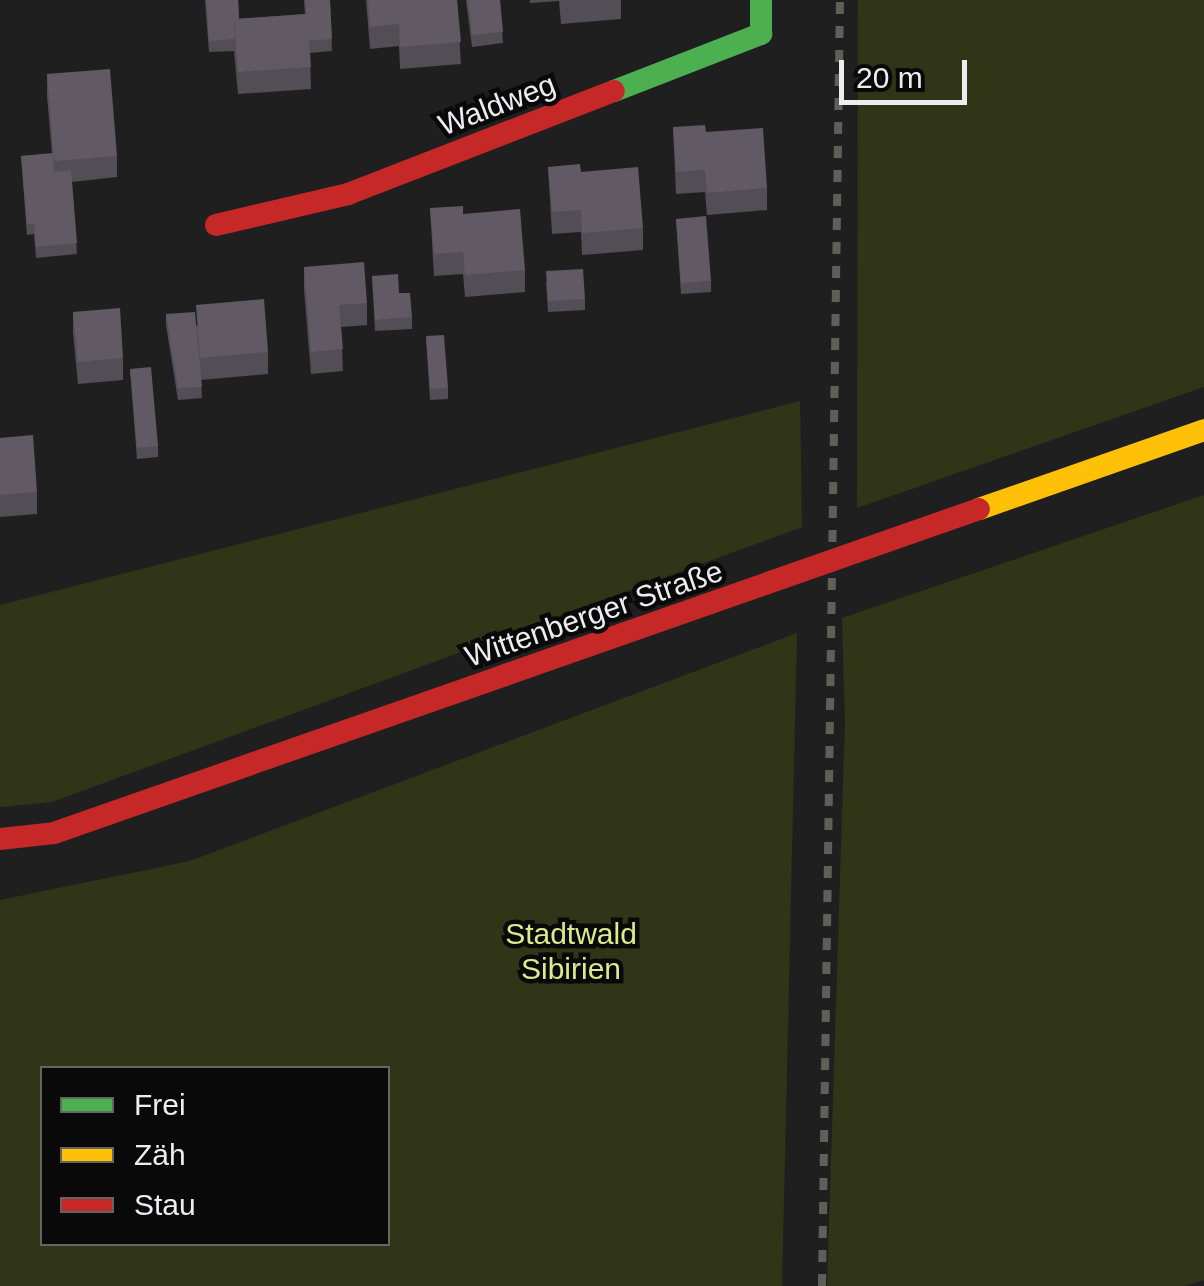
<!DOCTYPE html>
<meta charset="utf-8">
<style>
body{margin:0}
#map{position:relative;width:1204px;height:1286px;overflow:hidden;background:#201f20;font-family:Helvetica,sans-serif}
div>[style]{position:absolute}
.green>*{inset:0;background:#313517}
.fast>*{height:22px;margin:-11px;padding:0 11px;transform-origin:11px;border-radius:11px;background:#4caf50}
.slow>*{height:22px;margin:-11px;padding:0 11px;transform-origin:11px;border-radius:11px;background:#ffc107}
.jam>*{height:22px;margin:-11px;padding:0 11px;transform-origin:11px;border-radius:11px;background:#c62828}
.rail>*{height:8px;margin-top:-4px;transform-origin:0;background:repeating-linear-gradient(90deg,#5e5f57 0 12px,transparent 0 24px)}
.jam-bridge>*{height:22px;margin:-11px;padding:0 11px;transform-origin:11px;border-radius:11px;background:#c62828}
.wall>*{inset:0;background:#534d55}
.building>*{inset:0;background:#615963}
span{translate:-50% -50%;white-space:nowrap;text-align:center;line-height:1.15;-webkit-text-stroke:9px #09090a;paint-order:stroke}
.street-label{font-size:30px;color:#edecee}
.park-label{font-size:30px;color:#dce98d}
.legend{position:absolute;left:40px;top:1066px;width:350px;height:180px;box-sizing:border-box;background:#09090a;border:2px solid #646465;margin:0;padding:12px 18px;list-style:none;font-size:30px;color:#edecee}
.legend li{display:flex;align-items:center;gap:20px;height:50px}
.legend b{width:50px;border:2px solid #646465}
.scale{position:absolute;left:839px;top:60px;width:128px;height:45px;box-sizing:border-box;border:5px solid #edecee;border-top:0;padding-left:12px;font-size:30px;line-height:35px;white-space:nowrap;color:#edecee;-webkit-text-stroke:8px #09090a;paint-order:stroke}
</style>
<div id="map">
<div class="green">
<i style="clip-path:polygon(858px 0,1204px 0,1204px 387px,857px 508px)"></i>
<i style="clip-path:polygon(800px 401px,802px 527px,52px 802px,0 807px,0 605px)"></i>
<i style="clip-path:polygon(1204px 495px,1204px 1280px,1185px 1286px,827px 1286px,845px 722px,842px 618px)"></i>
<i style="clip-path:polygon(evenodd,797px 633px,782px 1286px,0 1286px,0 900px,190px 861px,797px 633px,42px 1068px,388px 1068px,388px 1244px,42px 1244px,42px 1068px)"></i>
</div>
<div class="fast">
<i style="left:614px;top:91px;width:158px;rotate:-21.2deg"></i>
<i style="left:761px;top:34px;width:34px;rotate:-90deg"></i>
</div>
<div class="slow">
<i style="left:979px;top:509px;width:238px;rotate:-19.3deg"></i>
</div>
<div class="jam">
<i style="left:216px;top:225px;width:136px;rotate:-13.2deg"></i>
<i style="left:348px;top:194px;width:285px;rotate:-21.2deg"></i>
<i style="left:0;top:839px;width:54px;rotate:-6.3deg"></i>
<i style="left:54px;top:833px;width:478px;rotate:-19.3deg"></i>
</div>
<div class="rail">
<i style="left:822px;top:1286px;width:1286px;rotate:-89.2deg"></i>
</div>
<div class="jam-bridge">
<i style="left:505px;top:675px;width:502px;rotate:-19.3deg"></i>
</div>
<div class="wall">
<i style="clip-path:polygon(205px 0,238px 0,239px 19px,305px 14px,304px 0,330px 0,332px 51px,310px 53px,311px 89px,238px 94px,234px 51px,209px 52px)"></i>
<i style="clip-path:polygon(366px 0,457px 0,461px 64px,400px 69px,399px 46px,370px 49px)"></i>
<i style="clip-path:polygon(466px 0,500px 0,503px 43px,472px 47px)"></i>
<i style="clip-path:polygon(530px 0,621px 0,621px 19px,561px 24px,559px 1px,530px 3px)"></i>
<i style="clip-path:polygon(47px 74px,117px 156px,117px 177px,72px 182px,77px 254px,36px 258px,34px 234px,27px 235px,21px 156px,52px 154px,47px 96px)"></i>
<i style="clip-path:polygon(673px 127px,706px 132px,767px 188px,767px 210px,707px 215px,705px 192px,676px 194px)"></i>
<i style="clip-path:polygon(548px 167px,581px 172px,643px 228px,643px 250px,582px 255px,581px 232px,552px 234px)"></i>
<i style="clip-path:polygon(430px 208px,463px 214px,525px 270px,525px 292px,465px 297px,463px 274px,434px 276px)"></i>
<i style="clip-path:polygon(676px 219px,711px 281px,711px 292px,681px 294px)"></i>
<i style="clip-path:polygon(304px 267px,367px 303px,367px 325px,341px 327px,343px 371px,311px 374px,304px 289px)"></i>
<i style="clip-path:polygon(372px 276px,399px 293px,412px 317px,412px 329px,375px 331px)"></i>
<i style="clip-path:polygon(546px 282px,585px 299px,585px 310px,548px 312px)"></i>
<i style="clip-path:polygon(73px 312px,123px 358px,123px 380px,78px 384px,73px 333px)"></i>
<i style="clip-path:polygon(166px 314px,268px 352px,268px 374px,201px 380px,202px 398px,178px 400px,166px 325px)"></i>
<i style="clip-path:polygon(426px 336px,448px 388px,448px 399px,430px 400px)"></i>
<i style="clip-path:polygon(130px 369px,158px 446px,158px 457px,137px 459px)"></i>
<i style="clip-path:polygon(0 438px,37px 492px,37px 514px,0 517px)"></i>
</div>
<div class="building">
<i style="clip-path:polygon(206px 0,238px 0,239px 19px,234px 19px,234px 39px,209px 41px)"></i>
<i style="clip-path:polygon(305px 0,330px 0,332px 39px,309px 41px)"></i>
<i style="clip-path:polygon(368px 0,457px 0,461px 42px,400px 47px,399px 24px,370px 27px)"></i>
<i style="clip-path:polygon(468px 0,500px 0,503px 32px,472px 35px)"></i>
<i style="clip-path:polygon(307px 14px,311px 67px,238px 72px,234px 19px)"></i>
<i style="clip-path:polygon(110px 69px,117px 156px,54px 161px,47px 74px)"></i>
<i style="clip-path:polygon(705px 125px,706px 132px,763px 128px,767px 188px,707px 193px,705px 170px,676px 172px,673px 127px)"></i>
<i style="clip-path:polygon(53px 153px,54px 172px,71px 170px,77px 243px,36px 247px,34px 223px,27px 224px,21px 156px)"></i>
<i style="clip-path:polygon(580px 164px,581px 172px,638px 167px,643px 228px,582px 233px,581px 210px,552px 212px,548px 167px)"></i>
<i style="clip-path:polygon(463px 206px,463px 214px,520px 209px,525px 270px,465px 275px,463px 252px,434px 254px,430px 208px)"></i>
<i style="clip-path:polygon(706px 216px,711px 281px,681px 283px,676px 219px)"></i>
<i style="clip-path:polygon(364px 262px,367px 303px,339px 305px,343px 349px,311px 352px,304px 267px)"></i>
<i style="clip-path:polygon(583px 269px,585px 299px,548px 301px,546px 271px)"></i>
<i style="clip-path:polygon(398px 274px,399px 293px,410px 293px,412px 317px,375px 320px,372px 276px)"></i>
<i style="clip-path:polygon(264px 299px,268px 352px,200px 358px,196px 305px)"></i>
<i style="clip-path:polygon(120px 308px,123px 358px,78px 362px,73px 312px)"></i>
<i style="clip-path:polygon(195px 312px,202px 387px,178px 388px,166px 314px)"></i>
<i style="clip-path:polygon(444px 335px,448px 388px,430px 389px,426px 336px)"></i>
<i style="clip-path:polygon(151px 367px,158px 446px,137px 448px,130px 369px)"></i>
<i style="clip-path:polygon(33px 435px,37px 492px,0 495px,0 438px)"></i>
</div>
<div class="street-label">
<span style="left:497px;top:105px;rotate:-21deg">Waldweg</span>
<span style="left:594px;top:614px;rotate:-19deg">Wittenberger Straße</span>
</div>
<div class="park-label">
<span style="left:571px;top:951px">Stadtwald<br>Sibirien</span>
</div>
<ul class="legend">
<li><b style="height:12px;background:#4caf50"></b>Frei</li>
<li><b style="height:12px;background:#ffc107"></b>Zäh</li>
<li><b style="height:12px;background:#c62828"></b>Stau</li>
</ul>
<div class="scale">20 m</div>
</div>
